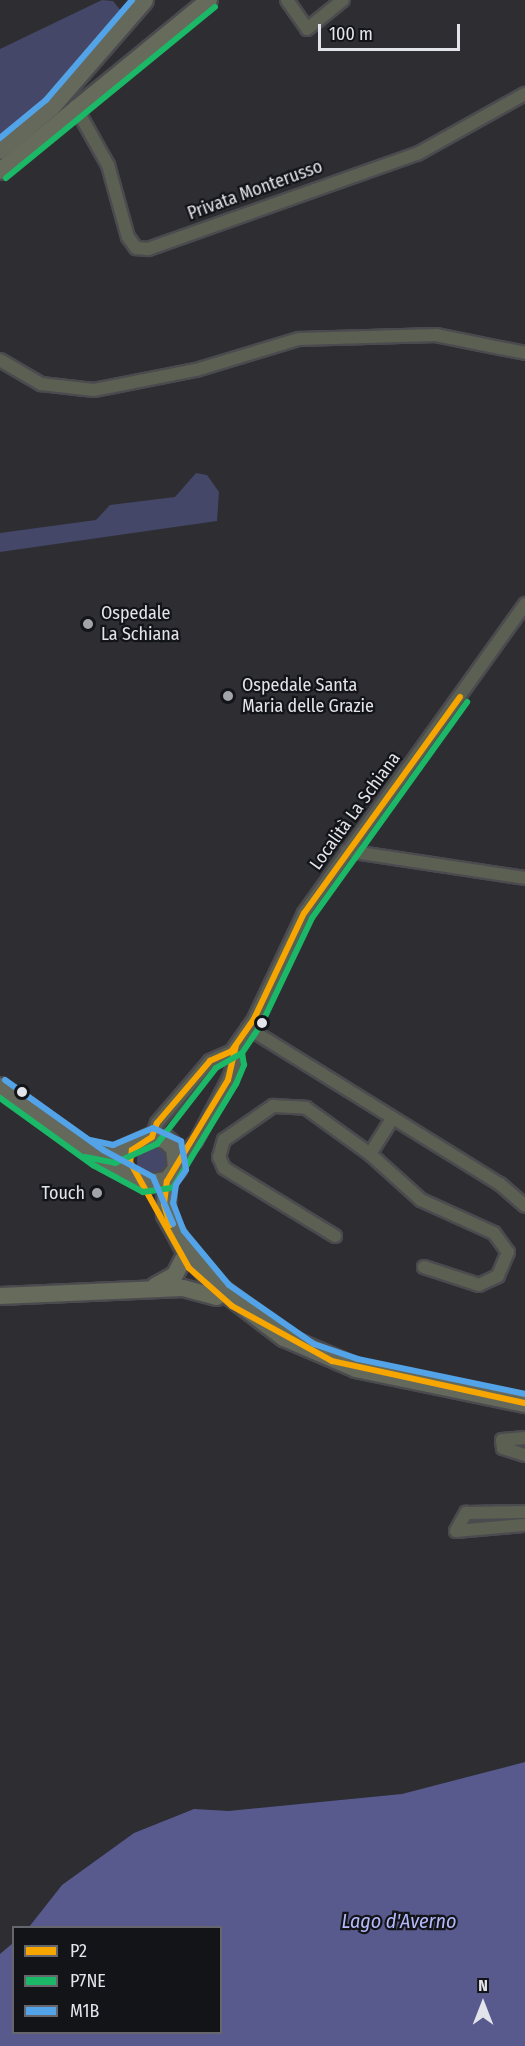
<!DOCTYPE html>
<meta charset="utf-8">
<style>
body{margin:0}
#map{position:relative;width:525px;height:2046px;overflow:hidden;background:#2d2d32;font-family:"Fira Sans Condensed",sans-serif}
div>[style]{position:absolute}
.green>*{inset:0;background:#454768}
.round{border-radius:50%}
.water>*{inset:0;background:#585a8d}
.roads{filter:drop-shadow(2px 0 #4b4b4f) drop-shadow(-2px 0 #4b4b4f) drop-shadow(0 2px #4b4b4f) drop-shadow(0 -2px #4b4b4f)}
.street>*{height:12px;margin:-6px;padding:0 6px;transform-origin:6px;border-radius:6px;background:#5c6053}
.secondary>*{height:16px;margin:-8px;padding:0 8px;transform-origin:8px;border-radius:8px;background:#676b5c}
.primary>*{height:18px;margin:-9px;padding:0 9px;transform-origin:9px;border-radius:9px;background:#64695b}
.bus-1>*{height:6px;margin:-3px;padding:0 3px;transform-origin:3px;border-radius:3px;background:#f7a600}
.bus-2>*{height:6px;margin:-3px;padding:0 3px;transform-origin:3px;border-radius:3px;background:#1ab867}
.bus-3>*{height:6px;margin:-3px;padding:0 3px;transform-origin:3px;border-radius:3px;background:#53a3e8}
.dots>*{width:16px;height:16px;translate:-50% -50%;box-sizing:border-box;border:3px solid #131418;border-radius:50%}
span{translate:-50% -50%;white-space:nowrap;text-align:center;line-height:1.15;-webkit-text-stroke:4.5px #131418;paint-order:stroke}
.street-label{font-size:18px;color:#e3e3eb}
.poi-label{font-size:18px;color:#e3e3eb}
.left{translate:0 -50%;text-align:left}
.right{translate:-100% -50%;text-align:right}
.water-label{font-size:20px;color:#b5bafc;font-style:italic}
.legend{position:absolute;left:12px;top:1926px;width:210px;height:108px;box-sizing:border-box;background:#131418;border:2px solid #66676c;margin:0;padding:8px 10px;list-style:none;font-size:18px;color:#e3e3eb}
.legend li{display:flex;align-items:center;gap:12px;height:30px}
.legend b{width:30px;border:2px solid #66676c}
.north{position:absolute;left:453px;top:1974px;width:60px;height:60px;-webkit-text-stroke:4px #131418;paint-order:stroke;rotate:0deg;font-size:16px;font-weight:700;line-height:24px;text-align:center;color:#e3e3eb}
.north::after{content:'';display:block;margin:auto;width:21px;height:27px;background:#e3e3eb;clip-path:polygon(50% 0,100% 100%,50% 72%,0 100%)}
.scale{position:absolute;left:318px;top:24px;width:142px;height:27px;box-sizing:border-box;border:3px solid #e3e3eb;border-top:0;padding-left:8px;font-size:18px;line-height:21px;white-space:nowrap;color:#e3e3eb;-webkit-text-stroke:4px #131418;paint-order:stroke}
</style>
<div id="map">
<div class="green">
<i style="clip-path:polygon(102px 0,113px 1px,122px 12px,58px 92px,0 142px,0 49px)"></i>
<i style="clip-path:polygon(196px 473px,207px 475px,219px 492px,217px 521px,0 552px,0 533px,96px 520px,110px 505px,175px 497px)"></i>
<i class="round" style="left:137px;top:1145px;width:32px;height:32px"></i>
</div>
<div class="water">
<i style="clip-path:polygon(525px 1762px,525px 2046px,0 2046px,0 1954px,13px 1943px,14px 2032px,220px 2032px,220px 1928px,29px 1927px,62px 1885px,134px 1833px,194px 1809px,229px 1811px,402px 1794px)"></i>
</div>
<div class="roads">
<div class="street">
<i style="left:287px;top:0;width:35px;rotate:55deg"></i>
<i style="left:307px;top:29px;width:46px;rotate:-38.9deg"></i>
<i style="left:75px;top:106px;width:68px;rotate:60.8deg"></i>
<i style="left:108px;top:165px;width:75px;rotate:74.5deg"></i>
<i style="left:128px;top:237px;width:14px;rotate:54deg"></i>
<i style="left:136px;top:248px;width:12px;rotate:5deg"></i>
<i style="left:148px;top:249px;width:285px;rotate:-19.5deg"></i>
<i style="left:417px;top:154px;width:124px;rotate:-29.1deg"></i>
<i style="left:0;top:360px;width:48px;rotate:30.3deg"></i>
<i style="left:41px;top:384px;width:53px;rotate:6.5deg"></i>
<i style="left:94px;top:390px;width:104px;rotate:-11.1deg"></i>
<i style="left:196px;top:370px;width:108px;rotate:-16.8deg"></i>
<i style="left:299px;top:339px;width:137px;rotate:-1.7deg"></i>
<i style="left:436px;top:335px;width:91px;rotate:11.4deg"></i>
<i style="left:347px;top:851px;width:180px;rotate:8.6deg"></i>
<i style="left:248px;top:1028px;width:296px;rotate:31.8deg"></i>
<i style="left:500px;top:1184px;width:33px;rotate:41deg"></i>
<i style="left:152px;top:1137px;width:15px;rotate:-70deg"></i>
<i style="left:157px;top:1123px;width:82px;rotate:-49.5deg"></i>
<i style="left:210px;top:1061px;width:24px;rotate:-24deg"></i>
<i style="left:232px;top:1051px;width:39px;rotate:-55deg"></i>
<i style="left:254px;top:1019px;width:117px;rotate:-64.7deg"></i>
<i style="left:304px;top:913px;width:380px;rotate:-54.4deg"></i>
<i style="left:370px;top:1154px;width:41px;rotate:-57.8deg"></i>
<i style="left:178px;top:1161px;width:27px;rotate:-48deg"></i>
<i style="left:196px;top:1141px;width:69px;rotate:-62.3deg"></i>
<i style="left:228px;top:1080px;width:18px;rotate:-68deg"></i>
<i style="left:235px;top:1063px;width:12px;rotate:-104deg"></i>
<i style="left:335px;top:1236px;width:130px;rotate:-148.5deg"></i>
<i style="left:224px;top:1168px;width:12px;rotate:-114deg"></i>
<i style="left:219px;top:1157px;width:18px;rotate:-74deg"></i>
<i style="left:224px;top:1140px;width:60px;rotate:-34.8deg"></i>
<i style="left:273px;top:1106px;width:33px;rotate:3deg"></i>
<i style="left:306px;top:1108px;width:79px;rotate:35.7deg"></i>
<i style="left:370px;top:1154px;width:69px;rotate:42deg"></i>
<i style="left:421px;top:1200px;width:80px;rotate:24.3deg"></i>
<i style="left:494px;top:1233px;width:24px;rotate:54deg"></i>
<i style="left:508px;top:1252px;width:26px;rotate:113deg"></i>
<i style="left:498px;top:1276px;width:21px;rotate:155deg"></i>
<i style="left:479px;top:1285px;width:58px;rotate:-161.9deg"></i>
<i style="left:525px;top:1438px;width:23px;rotate:175deg"></i>
<i style="left:502px;top:1440px;width:8px;rotate:83deg"></i>
<i style="left:503px;top:1448px;width:23px;rotate:18deg"></i>
<i style="left:523px;top:1525px;width:67px;rotate:174.9deg"></i>
<i style="left:456px;top:1531px;width:21px;rotate:-61deg"></i>
<i style="left:466px;top:1513px;width:59px;rotate:-1deg"></i>
</div>
<div class="secondary">
<i style="left:0;top:171px;width:270px;rotate:-39.3deg"></i>
<i style="left:155px;top:1286px;width:23px;rotate:-29deg"></i>
<i style="left:175px;top:1275px;width:18px;rotate:-63deg"></i>
<i style="left:0;top:1296px;width:183px;rotate:-2.5deg"></i>
<i style="left:183px;top:1288px;width:35px;rotate:15deg"></i>
</div>
<div class="primary">
<i style="left:0;top:150px;width:68px;rotate:-40.2deg"></i>
<i style="left:52px;top:106px;width:140px;rotate:-49deg"></i>
<i style="left:0;top:1087px;width:121px;rotate:35.9deg"></i>
<i style="left:98px;top:1158px;width:55px;rotate:28deg"></i>
<i style="left:147px;top:1184px;width:20px;rotate:-9deg"></i>
<i style="left:167px;top:1181px;width:16px;rotate:-50deg"></i>
<i style="left:177px;top:1169px;width:21px;rotate:-95deg"></i>
<i style="left:175px;top:1148px;width:13px;rotate:-138deg"></i>
<i style="left:165px;top:1139px;width:13px;rotate:-171deg"></i>
<i style="left:152px;top:1137px;width:42px;rotate:155.9deg"></i>
<i style="left:114px;top:1154px;width:26px;rotate:-169deg"></i>
<i style="left:167px;top:1181px;width:34px;rotate:92deg"></i>
<i style="left:166px;top:1215px;width:39px;rotate:61deg"></i>
<i style="left:185px;top:1249px;width:48px;rotate:49.3deg"></i>
<i style="left:216px;top:1285px;width:86px;rotate:37.4deg"></i>
<i style="left:284px;top:1337px;width:78px;rotate:23.3deg"></i>
<i style="left:356px;top:1368px;width:173px;rotate:11.7deg"></i>
</div>
</div>
<div class="bus-1">
<i style="left:460px;top:697px;width:266px;rotate:125.8deg"></i>
<i style="left:304px;top:913px;width:117px;rotate:115.3deg"></i>
<i style="left:254px;top:1019px;width:39px;rotate:125deg"></i>
<i style="left:232px;top:1051px;width:24px;rotate:156deg"></i>
<i style="left:210px;top:1061px;width:82px;rotate:130.5deg"></i>
<i style="left:157px;top:1123px;width:15px;rotate:110deg"></i>
<i style="left:152px;top:1137px;width:24px;rotate:147deg"></i>
<i style="left:132px;top:1150px;width:12px;rotate:99deg"></i>
<i style="left:130px;top:1162px;width:121px;rotate:60.9deg"></i>
<i style="left:189px;top:1268px;width:57px;rotate:41.5deg"></i>
<i style="left:232px;top:1306px;width:114px;rotate:28.8deg"></i>
<i style="left:332px;top:1361px;width:198px;rotate:12.3deg"></i>
<i style="left:170px;top:1225px;width:22px;rotate:-106deg"></i>
<i style="left:164px;top:1204px;width:23px;rotate:-83deg"></i>
<i style="left:167px;top:1181px;width:118px;rotate:-58.9deg"></i>
<i style="left:228px;top:1080px;width:35px;rotate:-77deg"></i>
</div>
<div class="bus-2">
<i style="left:6px;top:178px;width:270px;rotate:-39.3deg"></i>
<i style="left:0;top:1098px;width:115px;rotate:35.8deg"></i>
<i style="left:93px;top:1165px;width:57px;rotate:28.4deg"></i>
<i style="left:143px;top:1192px;width:30px;rotate:-8deg"></i>
<i style="left:173px;top:1188px;width:122px;rotate:-58.8deg"></i>
<i style="left:236px;top:1084px;width:21px;rotate:-67deg"></i>
<i style="left:244px;top:1065px;width:12px;rotate:-99deg"></i>
<i style="left:242px;top:1053px;width:36px;rotate:-56deg"></i>
<i style="left:262px;top:1023px;width:116px;rotate:-64.5deg"></i>
<i style="left:312px;top:918px;width:266px;rotate:-54.3deg"></i>
<i style="left:85px;top:1157px;width:31px;rotate:11deg"></i>
<i style="left:115px;top:1163px;width:46px;rotate:-24.3deg"></i>
<i style="left:157px;top:1144px;width:96px;rotate:-52.2deg"></i>
<i style="left:216px;top:1068px;width:28px;rotate:-30deg"></i>
</div>
<div class="bus-3">
<i style="left:0;top:138px;width:60px;rotate:-39.6deg"></i>
<i style="left:46px;top:100px;width:132px;rotate:-49.3deg"></i>
<i style="left:5px;top:1080px;width:120px;rotate:35.5deg"></i>
<i style="left:103px;top:1150px;width:57px;rotate:28.4deg"></i>
<i style="left:153px;top:1177px;width:51px;rotate:66.9deg"></i>
<i style="left:90px;top:1140px;width:24px;rotate:12deg"></i>
<i style="left:113px;top:1145px;width:43px;rotate:-23deg"></i>
<i style="left:153px;top:1128px;width:31px;rotate:25deg"></i>
<i style="left:181px;top:1141px;width:29px;rotate:80deg"></i>
<i style="left:186px;top:1170px;width:18px;rotate:124deg"></i>
<i style="left:176px;top:1185px;width:18px;rotate:99deg"></i>
<i style="left:173px;top:1203px;width:30px;rotate:69deg"></i>
<i style="left:184px;top:1231px;width:70px;rotate:50.2deg"></i>
<i style="left:229px;top:1285px;width:103px;rotate:34.8deg"></i>
<i style="left:314px;top:1344px;width:46px;rotate:18.8deg"></i>
<i style="left:358px;top:1359px;width:171px;rotate:11.8deg"></i>
</div>
<div class="dots">
<i style="left:88px;top:624px;background:#a3a3aa"></i>
<i style="left:228px;top:696px;background:#a3a3aa"></i>
<i style="left:262px;top:1023px;background:#e3e3eb"></i>
<i style="left:22px;top:1092px;background:#e3e3eb"></i>
<i style="left:97px;top:1193px;background:#a3a3aa"></i>
</div>
<div class="street-label">
<span style="left:255px;top:190px;rotate:-20deg">Privata Monterusso</span>
<span style="left:355px;top:811px;rotate:-54deg">Località La Schiana</span>
</div>
<div class="poi-label">
<span class="left" style="left:101px;top:624px">Ospedale<br>La Schiana</span>
<span class="left" style="left:242px;top:696px">Ospedale Santa<br>Maria delle Grazie</span>
<span class="right" style="left:85px;top:1193px">Touch</span>
</div>
<div class="water-label">
<span style="left:399px;top:1921px">Lago d'Averno</span>
</div>
<ul class="legend">
<li><b style="height:8px;background:#f7a600"></b>P2</li>
<li><b style="height:8px;background:#1ab867"></b>P7NE</li>
<li><b style="height:8px;background:#53a3e8"></b>M1B</li>
</ul>
<div class="north">N</div>
<div class="scale">100 m</div>
</div>
